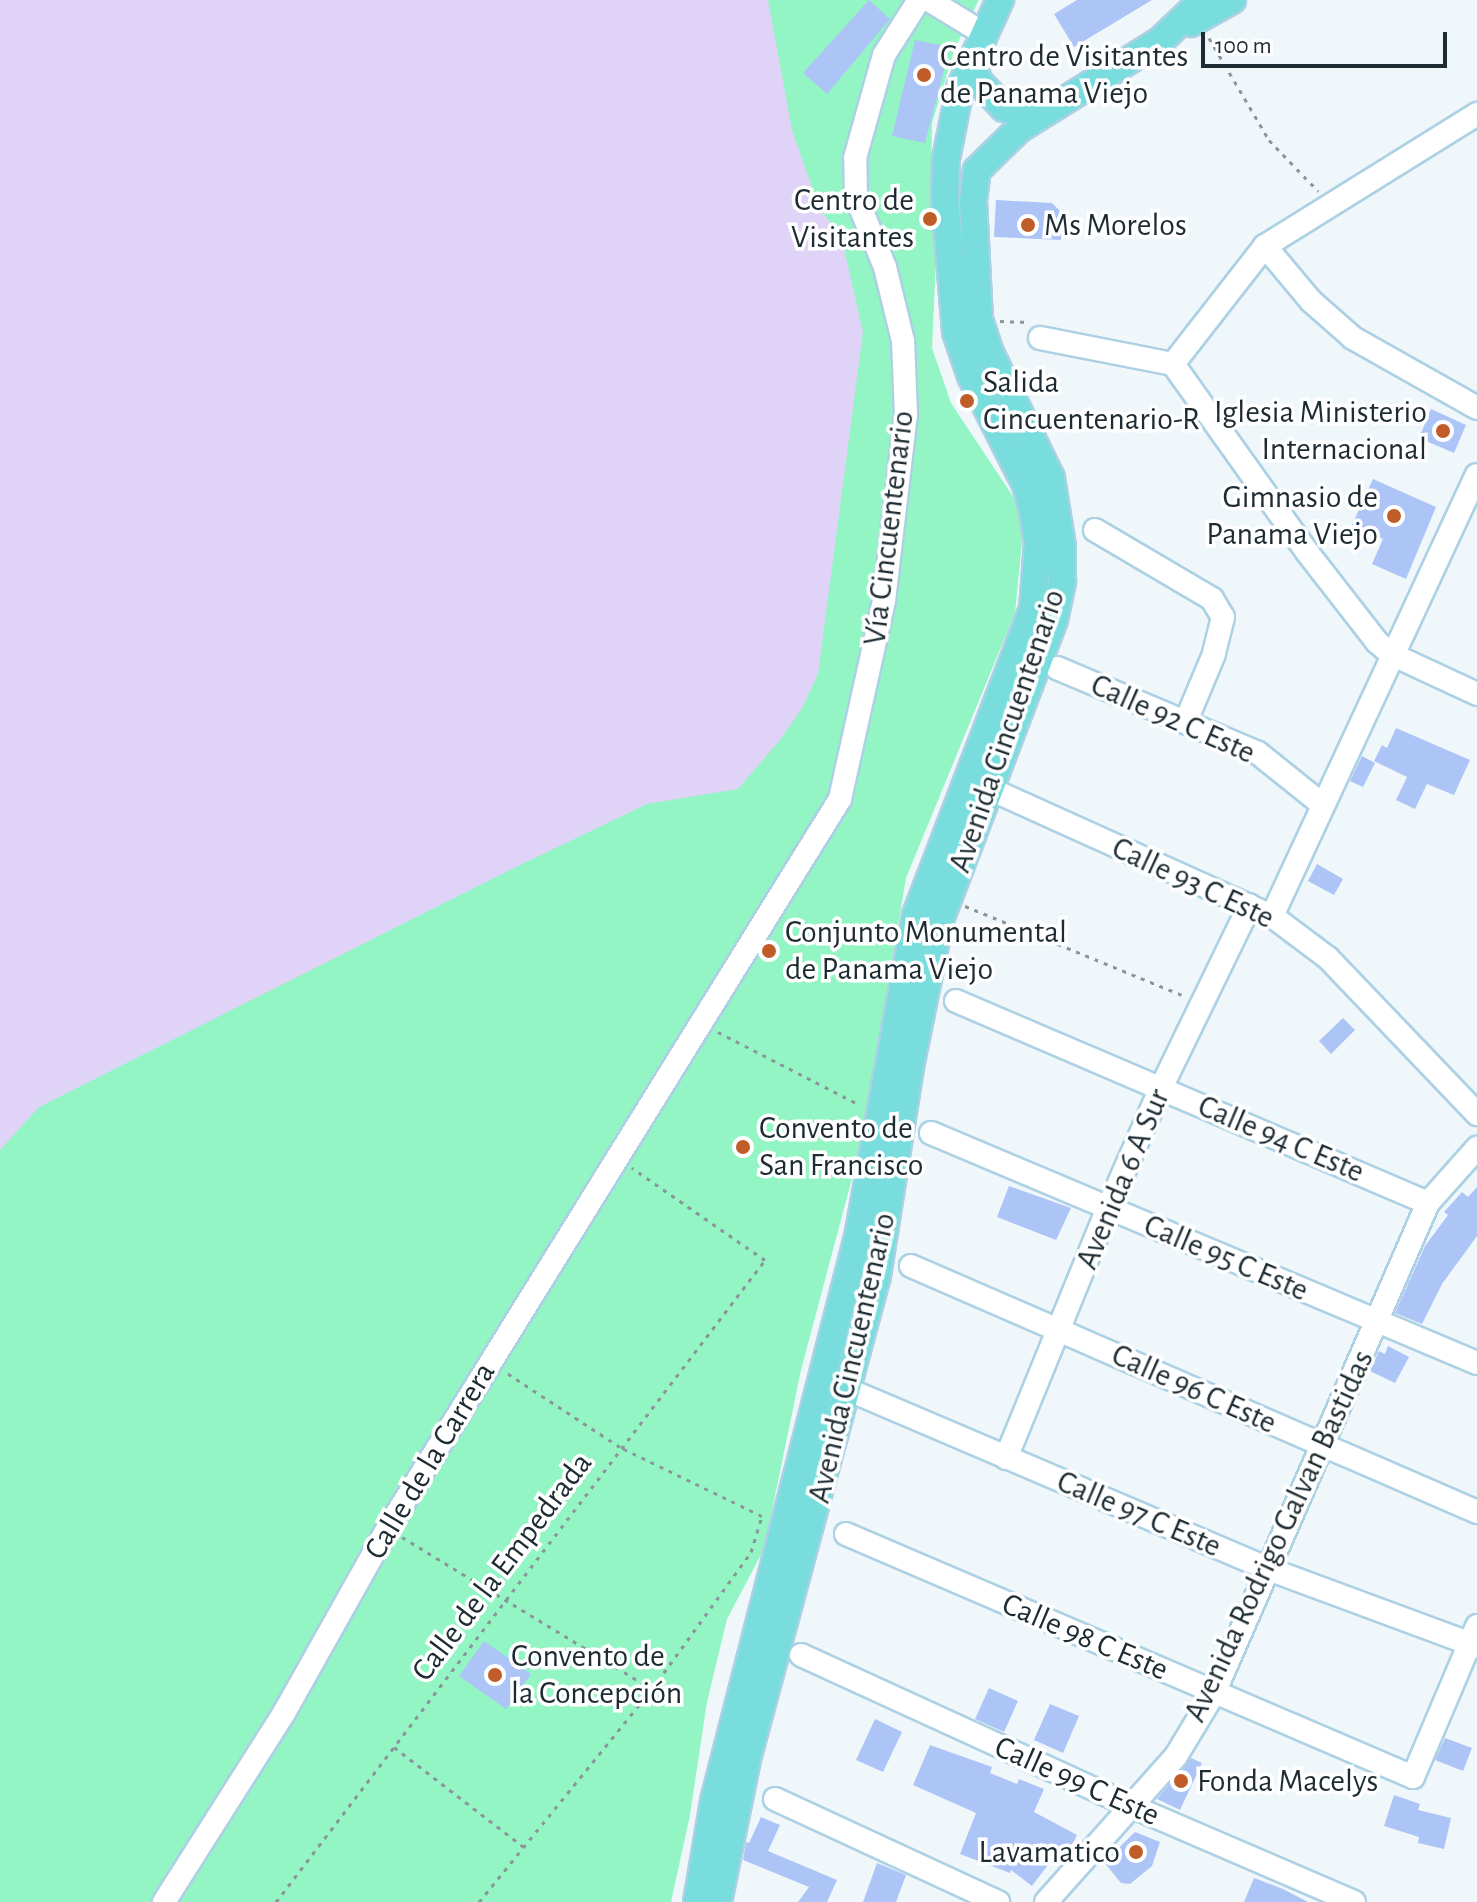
<!DOCTYPE html>
<meta charset="utf-8">
<style>
body{margin:0}
#map{position:relative;width:1477px;height:1902px;overflow:hidden;background:#f0f7fb;font-family:"Alegreya Sans",sans-serif}
div>[style]{position:absolute}
.green>*{inset:0;background:#93f5c4}
.water>*{inset:0;background:#dfd3f7}
.building>*{inset:0;background:#adc4f7}
.path>*{height:3px;margin-top:-1.5px;transform-origin:0;background:repeating-linear-gradient(90deg,#8b959b 0 4px,transparent 0 10px)}
.roads{filter:drop-shadow(2px 0 #acd1e4) drop-shadow(-2px 0 #acd1e4) drop-shadow(0 2px #acd1e4) drop-shadow(0 -2px #acd1e4)}
.minor>*{height:22px;margin:-11px;padding:0 11px;transform-origin:11px;border-radius:11px;background:#fff}
.major>*{height:26px;margin:-13px;padding:0 13px;transform-origin:13px;border-radius:13px;background:#7adddd}
.dots>*{width:22px;height:22px;translate:-50% -50%;box-sizing:border-box;border:4px solid #fff;border-radius:50%}
span{translate:-50% -50%;white-space:nowrap;text-align:center;line-height:1.15;-webkit-text-stroke:7px #fff;paint-order:stroke}
.poi-label{font-size:32px;color:#1d2b32}
.left{translate:0 -50%;text-align:left}
.right{translate:-100% -50%;text-align:right}
.street-label{font-size:32px;color:#1d2b32}
.scale{position:absolute;left:1201px;top:32px;width:246px;height:36px;box-sizing:border-box;border:4px solid #1d2b32;border-top:0;padding-left:10px;font-size:24px;line-height:28px;white-space:nowrap;color:#1d2b32;-webkit-text-stroke:6px #fff;paint-order:stroke}
</style>
<div id="map">
<div class="green">
<i style="clip-path:polygon(0 0,979px 0,955px 48px,932px 123px,931px 179px,936px 260px,932px 348px,951px 403px,1016px 501px,1023px 532px,1015px 613px,906px 878px,862px 1141px,801px 1370px,764px 1549px,727px 1619px,707px 1702px,690px 1815px,671px 1902px,0 1902px)"></i>
</div>
<div class="water">
<i style="clip-path:polygon(0 0,768px 0,792px 130px,820px 210px,841px 235px,863px 332px,818px 674px,801px 710px,780px 740px,738px 789px,647px 804px,514px 868px,39px 1107px,0 1150px)"></i>
</div>
<div class="building">
<i style="clip-path:polygon(869px 0,890px 19px,827px 94px,803px 73px)"></i>
<i style="clip-path:polygon(1077px 0,1152px 0,1074px 47px,1054px 14px)"></i>
<i style="clip-path:polygon(915px 40px,950px 47px,925px 143px,892px 136px)"></i>
<i style="clip-path:polygon(996px 200px,1052px 203px,1063px 214px,1061px 240px,994px 237px)"></i>
<i style="clip-path:polygon(1431px 409px,1466px 425px,1454px 453px,1419px 438px)"></i>
<i style="clip-path:polygon(1373px 479px,1436px 507px,1406px 579px,1372px 564px,1383px 539px,1352px 525px)"></i>
<i style="clip-path:polygon(1396px 728px,1470px 760px,1454px 795px,1427px 784px,1415px 809px,1396px 800px,1407px 777px,1374px 761px,1382px 745px,1387px 748px)"></i>
<i style="clip-path:polygon(1362px 756px,1375px 763px,1363px 787px,1350px 781px)"></i>
<i style="clip-path:polygon(1317px 864px,1343px 879px,1334px 895px,1308px 881px)"></i>
<i style="clip-path:polygon(1343px 1018px,1355px 1030px,1331px 1054px,1319px 1041px)"></i>
<i style="clip-path:polygon(1009px 1186px,1071px 1208px,1056px 1240px,997px 1217px)"></i>
<i style="clip-path:polygon(1477px 1187px,1477px 1236px,1442px 1284px,1422px 1324px,1395px 1313px,1425px 1246px,1448px 1215px,1444px 1212px,1462px 1192px,1468px 1197px)"></i>
<i style="clip-path:polygon(1388px 1346px,1409px 1357px,1395px 1383px,1370px 1371px,1379px 1351px,1385px 1354px)"></i>
<i style="clip-path:polygon(484px 1641px,531px 1674px,506px 1709px,459px 1676px)"></i>
<i style="clip-path:polygon(989px 1688px,1018px 1701px,1004px 1732px,975px 1719px)"></i>
<i style="clip-path:polygon(1050px 1704px,1079px 1716px,1063px 1753px,1034px 1740px)"></i>
<i style="clip-path:polygon(875px 1719px,902px 1732px,883px 1772px,856px 1760px)"></i>
<i style="clip-path:polygon(1445px 1738px,1472px 1748px,1463px 1771px,1435px 1760px)"></i>
<i style="clip-path:polygon(930px 1745px,992px 1767px,990px 1773px,1017px 1784px,1019px 1779px,1044px 1789px,1034px 1812px,1077px 1835px,1068px 1853px,1060px 1849px,1032px 1886px,1011px 1870px,1010px 1873px,960px 1854px,976px 1813px,913px 1785px)"></i>
<i style="clip-path:polygon(1191px 1758px,1202px 1763px,1180px 1810px,1157px 1799px)"></i>
<i style="clip-path:polygon(1394px 1795px,1420px 1804px,1418px 1810px,1451px 1818px,1444px 1849px,1418px 1843px,1419px 1837px,1384px 1826px)"></i>
<i style="clip-path:polygon(761px 1817px,780px 1825px,768px 1851px,837px 1880px,827px 1902px,798px 1902px,809px 1887px,743px 1860px,746px 1842px,749px 1843px)"></i>
<i style="clip-path:polygon(1135px 1832px,1160px 1842px,1152px 1866px,1130px 1884px,1121px 1883px,1104px 1862px)"></i>
<i style="clip-path:polygon(877px 1863px,906px 1875px,896px 1902px,863px 1902px)"></i>
<i style="clip-path:polygon(1254px 1878px,1283px 1889px,1308px 1902px,1244px 1902px)"></i>
</div>
<div class="path">
<i style="left:1209px;top:38px;width:118px;rotate:59.5deg"></i>
<i style="left:1269px;top:140px;width:71px;rotate:46.1deg"></i>
<i style="left:1000px;top:321px;width:28px;rotate:2deg"></i>
<i style="left:965px;top:906px;width:237px;rotate:22.3deg"></i>
<i style="left:718px;top:1032px;width:155px;rotate:27.2deg"></i>
<i style="left:402px;top:1537px;width:293px;rotate:31.3deg"></i>
<i style="left:394px;top:1747px;width:164px;rotate:37.6deg"></i>
<i style="left:276px;top:1902px;width:807px;rotate:-52.7deg"></i>
<i style="left:765px;top:1260px;width:162px;rotate:-145.3deg"></i>
<i style="left:479px;top:1902px;width:274px;rotate:-50.9deg"></i>
<i style="left:652px;top:1689px;width:169px;rotate:-54.1deg"></i>
<i style="left:751px;top:1552px;width:38px;rotate:-73deg"></i>
<i style="left:762px;top:1516px;width:158px;rotate:-154.1deg"></i>
<i style="left:620px;top:1447px;width:135px;rotate:-146.8deg"></i>
</div>
<div class="roads">
<div class="minor">
<i style="left:929px;top:0;width:63px;rotate:31.4deg"></i>
<i style="left:1265px;top:246px;width:72px;rotate:50.1deg"></i>
<i style="left:1311px;top:301px;width:56px;rotate:41.4deg"></i>
<i style="left:1353px;top:338px;width:142px;rotate:29.4deg"></i>
<i style="left:1040px;top:338px;width:136px;rotate:11.1deg"></i>
<i style="left:1173px;top:364px;width:231px;rotate:54.5deg"></i>
<i style="left:1307px;top:552px;width:114px;rotate:52.1deg"></i>
<i style="left:1377px;top:642px;width:18px;rotate:41deg"></i>
<i style="left:1391px;top:654px;width:95px;rotate:24.9deg"></i>
<i style="left:1173px;top:364px;width:150px;rotate:-52.1deg"></i>
<i style="left:1265px;top:246px;width:250px;rotate:-31.9deg"></i>
<i style="left:1095px;top:530px;width:136px;rotate:30.5deg"></i>
<i style="left:1212px;top:599px;width:21px;rotate:59deg"></i>
<i style="left:1223px;top:617px;width:38px;rotate:104deg"></i>
<i style="left:1214px;top:654px;width:73px;rotate:112.7deg"></i>
<i style="left:1057px;top:668px;width:218px;rotate:22.9deg"></i>
<i style="left:1258px;top:753px;width:83px;rotate:38.7deg"></i>
<i style="left:988px;top:788px;width:312px;rotate:24.3deg"></i>
<i style="left:1272px;top:916px;width:70px;rotate:36.9deg"></i>
<i style="left:1328px;top:958px;width:216px;rotate:46.3deg"></i>
<i style="left:1272px;top:916px;width:486px;rotate:-65.1deg"></i>
<i style="left:956px;top:1001px;width:513px;rotate:23.17deg"></i>
<i style="left:931px;top:1133px;width:592px;rotate:22.84deg"></i>
<i style="left:911px;top:1266px;width:617px;rotate:23.49deg"></i>
<i style="left:849px;top:1390px;width:459px;rotate:23.1deg"></i>
<i style="left:1271px;top:1570px;width:220px;rotate:20.3deg"></i>
<i style="left:1006px;top:1458px;width:270px;rotate:-67.8deg"></i>
<i style="left:1108px;top:1208px;width:131px;rotate:-66.2deg"></i>
<i style="left:1161px;top:1088px;width:203px;rotate:-64.1deg"></i>
<i style="left:846px;top:1534px;width:617px;rotate:23.2deg"></i>
<i style="left:1413px;top:1777px;width:164px;rotate:-67deg"></i>
<i style="left:801px;top:1655px;width:363px;rotate:24.6deg"></i>
<i style="left:1131px;top:1806px;width:243px;rotate:23.3deg"></i>
<i style="left:775px;top:1799px;width:246px;rotate:24.8deg"></i>
<i style="left:164px;top:1902px;width:224px;rotate:-57.6deg"></i>
<i style="left:284px;top:1713px;width:212px;rotate:-60.7deg"></i>
<i style="left:388px;top:1528px;width:858px;rotate:-58.2deg"></i>
<i style="left:840px;top:799px;width:203px;rotate:-77.5deg"></i>
<i style="left:884px;top:601px;width:187px;rotate:-83.3deg"></i>
<i style="left:906px;top:415px;width:74px;rotate:-92.3deg"></i>
<i style="left:903px;top:341px;width:76px;rotate:-103.7deg"></i>
<i style="left:885px;top:267px;width:76px;rotate:-112.5deg"></i>
<i style="left:856px;top:197px;width:39px;rotate:-91deg"></i>
<i style="left:855px;top:158px;width:107px;rotate:-74.3deg"></i>
<i style="left:884px;top:55px;width:65px;rotate:-57.5deg"></i>
<i style="left:1046px;top:1902px;width:195px;rotate:-48.3deg"></i>
<i style="left:1176px;top:1756px;width:74px;rotate:-58.9deg"></i>
<i style="left:1214px;top:1693px;width:535px;rotate:-66.41deg"></i>
<i style="left:1428px;top:1203px;width:74px;rotate:-48.3deg"></i>
</div>
<div class="major">
<i style="left:1191px;top:23px;width:47px;rotate:-29.3deg"></i>
<i style="left:971px;top:62px;width:22px;rotate:68deg"></i>
<i style="left:979px;top:82px;width:36px;rotate:46deg"></i>
<i style="left:1004px;top:108px;width:18px;rotate:13deg"></i>
<i style="left:1022px;top:112px;width:26px;rotate:-11deg"></i>
<i style="left:697px;top:1902px;width:102px;rotate:-80.4deg"></i>
<i style="left:714px;top:1801px;width:582px;rotate:-75.68deg"></i>
<i style="left:858px;top:1237px;width:327px;rotate:-79.8deg"></i>
<i style="left:916px;top:915px;width:328px;rotate:-69.1deg"></i>
<i style="left:1033px;top:609px;width:66px;rotate:-85.7deg"></i>
<i style="left:1038px;top:543px;width:32px;rotate:-99deg"></i>
<i style="left:1033px;top:511px;width:27px;rotate:-105deg"></i>
<i style="left:1026px;top:485px;width:122px;rotate:-116.8deg"></i>
<i style="left:971px;top:376px;width:46px;rotate:-108.8deg"></i>
<i style="left:956px;top:332px;width:133px;rotate:-94.7deg"></i>
<i style="left:945px;top:199px;width:40px;rotate:-88.6deg"></i>
<i style="left:946px;top:159px;width:72px;rotate:-78.8deg"></i>
<i style="left:960px;top:88px;width:97px;rotate:-65.6deg"></i>
<i style="left:718px;top:1902px;width:146px;rotate:-78.5deg"></i>
<i style="left:747px;top:1759px;width:500px;rotate:-74.94deg"></i>
<i style="left:877px;top:1276px;width:217px;rotate:-81deg"></i>
<i style="left:911px;top:1062px;width:145px;rotate:-78.5deg"></i>
<i style="left:940px;top:920px;width:321px;rotate:-69.2deg"></i>
<i style="left:1054px;top:620px;width:40px;rotate:-78deg"></i>
<i style="left:1062px;top:581px;width:35px;rotate:-90deg"></i>
<i style="left:1062px;top:546px;width:69px;rotate:-99.2deg"></i>
<i style="left:1051px;top:478px;width:139px;rotate:-116deg"></i>
<i style="left:990px;top:353px;width:35px;rotate:-108deg"></i>
<i style="left:979px;top:320px;width:119px;rotate:-92.9deg"></i>
<i style="left:973px;top:201px;width:31px;rotate:-83deg"></i>
<i style="left:977px;top:170px;width:59px;rotate:-44.3deg"></i>
<i style="left:1019px;top:129px;width:166px;rotate:-32deg"></i>
<i style="left:1160px;top:41px;width:59px;rotate:-43.6deg"></i>
</div>
</div>
<div class="dots">
<i style="left:924px;top:75px;background:#c05c27"></i>
<i style="left:930px;top:219px;background:#c05c27"></i>
<i style="left:1028px;top:225px;background:#c05c27"></i>
<i style="left:967px;top:401px;background:#c05c27"></i>
<i style="left:1443px;top:431px;background:#c05c27"></i>
<i style="left:1394px;top:516px;background:#c05c27"></i>
<i style="left:769px;top:951px;background:#c05c27"></i>
<i style="left:743px;top:1147px;background:#c05c27"></i>
<i style="left:495px;top:1675px;background:#c05c27"></i>
<i style="left:1181px;top:1781px;background:#c05c27"></i>
<i style="left:1136px;top:1852px;background:#c05c27"></i>
</div>
<div class="poi-label">
<span class="left" style="left:940px;top:75px">Centro de Visitantes<br>de Panama Viejo</span>
<span class="right" style="left:914px;top:219px">Centro de<br>Visitantes</span>
<span class="left" style="left:1044px;top:225px">Ms Morelos</span>
<span class="left" style="left:983px;top:401px">Salida<br>Cincuentenario-R</span>
<span class="right" style="left:1427px;top:431px">Iglesia Ministerio<br>Internacional</span>
<span class="right" style="left:1378px;top:516px">Gimnasio de<br>Panama Viejo</span>
<span class="left" style="left:785px;top:951px">Conjunto Monumental<br>de Panama Viejo</span>
<span class="left" style="left:759px;top:1147px">Convento de<br>San Francisco</span>
<span class="left" style="left:511px;top:1675px">Convento de<br>la Concepción</span>
<span class="left" style="left:1197px;top:1781px">Fonda Macelys</span>
<span class="right" style="left:1120px;top:1852px">Lavamatico</span>
</div>
<div class="street-label">
<span style="left:889px;top:528px;rotate:-83deg">Vía Cincuentenario</span>
<span style="left:1173px;top:719px;rotate:24deg">Calle 92 C Este</span>
<span style="left:1007px;top:731px;rotate:-71deg">Avenida Cincuentenario</span>
<span style="left:1193px;top:883px;rotate:25deg">Calle 93 C Este</span>
<span style="left:1281px;top:1139px;rotate:23deg">Calle 94 C Este</span>
<span style="left:1123px;top:1179px;rotate:-67deg">Avenida 6 A Sur</span>
<span style="left:1226px;top:1258px;rotate:23deg">Calle 95 C Este</span>
<span style="left:852px;top:1358px;rotate:-77deg">Avenida Cincuentenario</span>
<span style="left:1194px;top:1389px;rotate:24deg">Calle 96 C Este</span>
<span style="left:430px;top:1461px;rotate:-59deg">Calle de la Carrera</span>
<span style="left:1139px;top:1514px;rotate:23deg">Calle 97 C Este</span>
<span style="left:1279px;top:1536px;rotate:-65deg">Avenida Rodrigo Galvan Bastidas</span>
<span style="left:502px;top:1567px;rotate:-53deg">Calle de la Empedrada</span>
<span style="left:1085px;top:1637px;rotate:23deg">Calle 98 C Este</span>
<span style="left:1077px;top:1781px;rotate:24deg">Calle 99 C Este</span>
</div>
<div class="scale">100 m</div>
</div>
